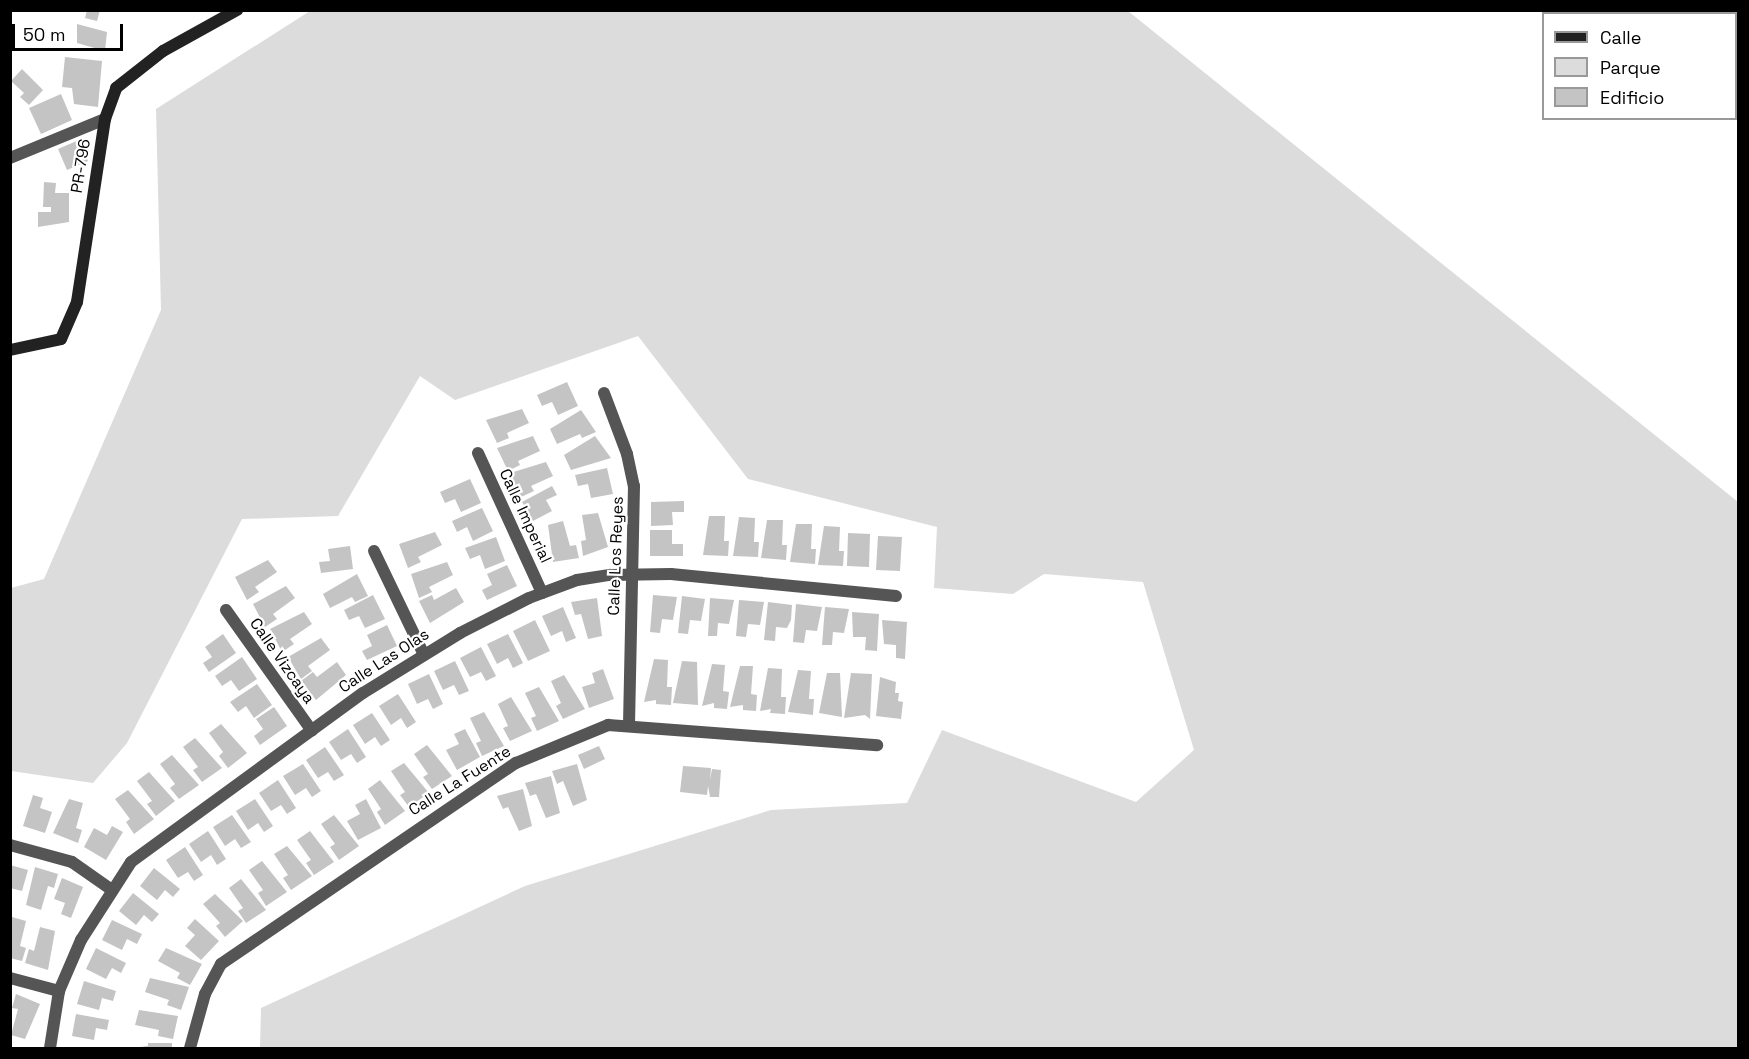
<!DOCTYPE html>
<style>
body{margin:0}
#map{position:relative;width:1749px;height:1059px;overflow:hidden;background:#fff;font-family:"Space Grotesk",sans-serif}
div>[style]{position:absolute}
.green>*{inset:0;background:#dcdcdc}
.building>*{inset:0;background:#c4c4c4}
.street>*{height:12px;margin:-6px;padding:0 6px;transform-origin:6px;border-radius:6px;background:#555}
.secondary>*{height:12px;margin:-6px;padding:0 6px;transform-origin:6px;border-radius:6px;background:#222}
span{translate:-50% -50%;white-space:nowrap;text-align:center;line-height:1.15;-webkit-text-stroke:4.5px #fff;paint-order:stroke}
.street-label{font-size:16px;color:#000}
.frame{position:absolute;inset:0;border:12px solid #000;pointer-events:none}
.legend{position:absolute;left:1542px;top:12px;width:195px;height:108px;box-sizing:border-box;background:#fff;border:2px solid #999;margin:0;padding:8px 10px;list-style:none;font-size:18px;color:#000}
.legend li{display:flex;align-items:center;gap:12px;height:30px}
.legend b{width:30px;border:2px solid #999}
.scale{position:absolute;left:12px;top:24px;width:111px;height:27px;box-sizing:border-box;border:3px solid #000;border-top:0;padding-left:8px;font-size:18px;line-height:21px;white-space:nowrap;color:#000;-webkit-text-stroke:4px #fff;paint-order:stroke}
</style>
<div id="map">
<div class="green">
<i style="clip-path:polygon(310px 11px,1128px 11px,1738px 502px,1738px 1048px,260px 1048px,261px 1008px,525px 886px,771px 810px,907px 803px,942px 730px,1136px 802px,1194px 750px,1143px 582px,1044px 574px,1013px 594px,934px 588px,937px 527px,748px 479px,638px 336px,455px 400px,420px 376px,338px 516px,242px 519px,127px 743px,93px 783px,11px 771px,11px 588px,44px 579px,161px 310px,156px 109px)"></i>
</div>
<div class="building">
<i style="clip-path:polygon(87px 10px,100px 10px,97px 21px,85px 18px)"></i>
<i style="clip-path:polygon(77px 24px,107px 32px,105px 51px,77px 43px)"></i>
<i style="clip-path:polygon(65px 57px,102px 61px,98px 107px,74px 104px,72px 88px,62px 87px)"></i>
<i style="clip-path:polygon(22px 69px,43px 90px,29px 105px,20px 97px,24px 93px,11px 81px)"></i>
<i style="clip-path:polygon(61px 94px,72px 120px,41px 134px,29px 108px)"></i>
<i style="clip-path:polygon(79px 140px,88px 161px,67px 170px,58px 149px)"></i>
<i style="clip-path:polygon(44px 182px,56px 183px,55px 193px,69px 193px,69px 222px,38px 227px,38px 212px,51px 212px,51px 207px,43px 207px)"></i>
<i style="clip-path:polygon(567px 382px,578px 406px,558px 415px,552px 402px,542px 406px,537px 395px)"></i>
<i style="clip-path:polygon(522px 409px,529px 423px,507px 433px,509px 438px,497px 443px,486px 420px)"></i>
<i style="clip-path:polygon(581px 410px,596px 432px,582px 438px,580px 434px,557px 444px,550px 429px)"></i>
<i style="clip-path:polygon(533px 436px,540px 451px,518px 461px,520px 465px,508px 471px,497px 448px)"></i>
<i style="clip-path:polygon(595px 436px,611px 458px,571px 470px,564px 455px)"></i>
<i style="clip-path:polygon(546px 462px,553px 476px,531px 486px,534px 491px,521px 497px,510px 473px)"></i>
<i style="clip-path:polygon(607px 468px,613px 494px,591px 498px,588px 484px,578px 486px,575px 475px)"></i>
<i style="clip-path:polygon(470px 479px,481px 503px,461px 512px,455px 499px,445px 503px,440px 492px)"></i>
<i style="clip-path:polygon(552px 486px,557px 495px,546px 500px,552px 511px,533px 521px,522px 502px)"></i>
<i style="clip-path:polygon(684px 501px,684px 512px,672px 512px,673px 525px,651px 526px,651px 502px)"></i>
<i style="clip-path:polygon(482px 508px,493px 531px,473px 541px,467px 527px,457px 532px,452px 521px)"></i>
<i style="clip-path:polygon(598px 513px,608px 547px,583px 556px,581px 541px,586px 540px,582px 515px)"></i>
<i style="clip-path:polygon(709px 516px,725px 516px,724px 541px,729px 541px,728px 556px,703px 555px)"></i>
<i style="clip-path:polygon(739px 517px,755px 518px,754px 542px,759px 542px,758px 557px,733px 556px)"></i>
<i style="clip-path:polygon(767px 520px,783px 520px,782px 545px,787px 545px,786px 560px,761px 558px)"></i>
<i style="clip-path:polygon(563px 521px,570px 546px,576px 545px,579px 558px,553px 562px,548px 525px)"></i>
<i style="clip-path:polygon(796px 524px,812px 524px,811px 549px,816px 549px,815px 564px,790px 562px)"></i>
<i style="clip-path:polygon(824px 526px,840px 527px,839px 551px,844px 551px,843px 566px,818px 565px)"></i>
<i style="clip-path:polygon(650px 530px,672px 530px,672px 544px,683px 544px,683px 556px,650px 556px)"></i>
<i style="clip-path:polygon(435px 532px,442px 545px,418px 557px,421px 562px,408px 568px,399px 544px)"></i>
<i style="clip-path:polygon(848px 533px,870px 534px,869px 567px,847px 566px)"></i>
<i style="clip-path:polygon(878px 536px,902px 537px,900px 571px,876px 570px)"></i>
<i style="clip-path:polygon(496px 537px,505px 561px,485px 569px,480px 555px,470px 559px,465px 548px)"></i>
<i style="clip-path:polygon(350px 546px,353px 569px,321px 573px,319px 562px,330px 561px,328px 549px)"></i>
<i style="clip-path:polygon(268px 560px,277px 572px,255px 587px,259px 592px,247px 600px,235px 577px)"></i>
<i style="clip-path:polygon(447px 562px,453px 575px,429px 587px,432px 592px,419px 598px,411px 574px)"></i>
<i style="clip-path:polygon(507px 565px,517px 586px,487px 600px,482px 590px,492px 585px,487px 574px)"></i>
<i style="clip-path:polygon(357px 574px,368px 596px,355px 602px,352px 597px,330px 608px,323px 594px)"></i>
<i style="clip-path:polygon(286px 586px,295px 598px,273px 614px,277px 619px,265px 627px,253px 604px)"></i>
<i style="clip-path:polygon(456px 588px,464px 602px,430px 623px,419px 601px,432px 595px,434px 600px)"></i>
<i style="clip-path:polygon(373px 595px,385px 619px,365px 628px,359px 616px,349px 620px,344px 610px)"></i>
<i style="clip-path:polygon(653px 595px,677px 597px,673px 620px,662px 619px,660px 633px,650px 632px)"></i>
<i style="clip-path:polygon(682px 596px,705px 599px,701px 621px,690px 620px,688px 634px,678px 633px)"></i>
<i style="clip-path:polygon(597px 598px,602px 636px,588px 639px,581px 614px,575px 615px,571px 602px)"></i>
<i style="clip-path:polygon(710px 598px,734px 600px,729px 624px,718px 623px,717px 636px,708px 636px)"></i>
<i style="clip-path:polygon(739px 600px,764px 602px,760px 625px,748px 624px,746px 637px,736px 636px)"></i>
<i style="clip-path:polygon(768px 602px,792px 605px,791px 620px,787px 628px,776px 627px,775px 641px,764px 640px)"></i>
<i style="clip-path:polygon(796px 604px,822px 607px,817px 631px,806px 630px,804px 643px,793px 642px)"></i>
<i style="clip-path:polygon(563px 607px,576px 638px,566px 642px,562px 631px,551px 636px,542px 616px)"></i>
<i style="clip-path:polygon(825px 607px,849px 609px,844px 633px,833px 632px,832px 645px,822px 645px)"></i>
<i style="clip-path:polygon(304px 612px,312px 624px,290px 639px,294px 644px,282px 652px,270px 629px)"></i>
<i style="clip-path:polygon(852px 612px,879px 614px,877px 651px,865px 650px,866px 637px,853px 637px)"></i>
<i style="clip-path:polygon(535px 620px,550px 651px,528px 661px,513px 631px)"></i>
<i style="clip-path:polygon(882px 620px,907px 622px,905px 659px,896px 658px,896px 645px,884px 644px)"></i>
<i style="clip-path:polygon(387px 625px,397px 646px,367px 660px,362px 651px,372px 646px,367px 635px)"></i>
<i style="clip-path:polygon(223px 634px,236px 653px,209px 672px,203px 663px,212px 657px,205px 647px)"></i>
<i style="clip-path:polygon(508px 634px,523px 663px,513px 668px,508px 658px,497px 664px,487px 644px)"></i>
<i style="clip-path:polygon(321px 638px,330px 650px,308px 666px,312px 671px,301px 679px,288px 657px)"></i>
<i style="clip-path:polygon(481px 647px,496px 676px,486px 681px,481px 672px,470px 677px,460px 658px)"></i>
<i style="clip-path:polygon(242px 657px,257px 679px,239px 691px,231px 680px,222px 686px,215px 676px)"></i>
<i style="clip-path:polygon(654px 659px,668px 660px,667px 687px,672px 687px,671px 705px,656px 704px,656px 700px,644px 702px)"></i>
<i style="clip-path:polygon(455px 661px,469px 691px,459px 695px,454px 685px,443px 690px,434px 671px)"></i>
<i style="clip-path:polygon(682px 661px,697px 662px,698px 705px,673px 703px)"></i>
<i style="clip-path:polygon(337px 662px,346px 675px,316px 700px,301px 681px,313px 672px,317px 677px)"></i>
<i style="clip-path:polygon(712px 664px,725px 665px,723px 691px,729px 692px,727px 709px,714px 708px,714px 703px,702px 706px)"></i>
<i style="clip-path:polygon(740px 666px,753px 666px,751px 694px,757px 695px,756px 711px,743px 710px,743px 705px,730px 707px)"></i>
<i style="clip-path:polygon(768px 668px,782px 669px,781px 697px,786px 697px,785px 714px,770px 713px,771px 709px,760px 711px)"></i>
<i style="clip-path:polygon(603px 669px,614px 699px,589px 708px,582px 687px,595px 683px,592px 673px)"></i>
<i style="clip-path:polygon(798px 670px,811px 671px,809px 699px,814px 699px,813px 715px,788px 712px)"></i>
<i style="clip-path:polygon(827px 673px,840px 673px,842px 717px,819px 713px)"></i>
<i style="clip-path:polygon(851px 673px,872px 674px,870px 719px,865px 715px,844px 718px)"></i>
<i style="clip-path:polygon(429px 674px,443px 704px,433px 709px,428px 699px,417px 704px,408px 684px)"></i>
<i style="clip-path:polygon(564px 675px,585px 709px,563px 719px,556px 706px,561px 703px,551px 681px)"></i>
<i style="clip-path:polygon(880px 677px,896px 682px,895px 693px,899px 693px,898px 701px,903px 702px,901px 719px,876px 716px)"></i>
<i style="clip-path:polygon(257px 684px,272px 705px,254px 718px,246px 706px,238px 712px,230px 702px)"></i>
<i style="clip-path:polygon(539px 687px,559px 721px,537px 731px,531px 718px,536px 716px,525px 693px)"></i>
<i style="clip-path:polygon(398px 694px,416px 722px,407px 728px,401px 718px,391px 725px,379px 706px)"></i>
<i style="clip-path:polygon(511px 697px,532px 731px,510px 741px,503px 728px,508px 726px,498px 704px)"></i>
<i style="clip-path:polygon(274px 707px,287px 726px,260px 745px,254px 736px,263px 729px,256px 719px)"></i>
<i style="clip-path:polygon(484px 712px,504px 746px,482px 756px,476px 743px,481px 741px,470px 718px)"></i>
<i style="clip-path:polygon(372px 713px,390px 740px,381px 746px,375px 737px,365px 744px,353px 725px)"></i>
<i style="clip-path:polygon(221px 724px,247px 753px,228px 768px,219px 756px,223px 752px,209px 733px)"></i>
<i style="clip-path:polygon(348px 729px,366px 757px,357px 763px,351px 754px,341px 760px,329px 742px)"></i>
<i style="clip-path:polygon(465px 729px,480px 757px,457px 770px,446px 750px,459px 744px,454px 734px)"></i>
<i style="clip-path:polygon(195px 738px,222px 768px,202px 782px,193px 770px,198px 767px,183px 747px)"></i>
<i style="clip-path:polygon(427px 745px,452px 776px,432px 789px,423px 777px,428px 774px,414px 754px)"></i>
<i style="clip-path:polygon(599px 746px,605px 759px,584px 769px,578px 755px)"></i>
<i style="clip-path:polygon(325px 747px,344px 775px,334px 781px,328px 772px,318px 778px,306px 760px)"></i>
<i style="clip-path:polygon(172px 755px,199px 785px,179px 799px,170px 788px,175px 784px,160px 764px)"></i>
<i style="clip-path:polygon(404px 763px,429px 793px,409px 807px,400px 795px,405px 792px,391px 771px)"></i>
<i style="clip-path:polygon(303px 764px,321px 791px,312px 797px,306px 788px,295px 795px,283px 776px)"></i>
<i style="clip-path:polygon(577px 764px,587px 800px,573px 806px,563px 781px,557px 784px,552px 771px)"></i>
<i style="clip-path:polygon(683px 766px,711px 768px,710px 780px,712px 769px,721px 770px,719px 797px,710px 797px,708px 786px,707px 795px,680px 792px)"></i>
<i style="clip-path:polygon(149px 772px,175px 801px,156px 816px,147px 804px,152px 801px,137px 781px)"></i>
<i style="clip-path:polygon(551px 776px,560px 813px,546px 818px,536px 794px,530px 796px,525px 783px)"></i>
<i style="clip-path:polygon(278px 780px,296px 808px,287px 814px,281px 805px,271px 811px,259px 793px)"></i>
<i style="clip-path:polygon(380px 780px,405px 811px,385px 825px,377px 812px,381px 809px,368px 789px)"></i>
<i style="clip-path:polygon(523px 789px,532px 826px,519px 831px,508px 807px,503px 809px,497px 796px)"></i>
<i style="clip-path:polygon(128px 790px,154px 819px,134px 834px,126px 822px,130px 819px,115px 799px)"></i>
<i style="clip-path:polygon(33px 795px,43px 798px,40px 808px,52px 812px,45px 833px,23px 826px)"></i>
<i style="clip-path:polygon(69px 799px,83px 803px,76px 828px,82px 830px,78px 843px,53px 833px)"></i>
<i style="clip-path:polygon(255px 799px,273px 826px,264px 832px,258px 823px,248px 830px,236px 811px)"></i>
<i style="clip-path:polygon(366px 799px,381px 828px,358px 840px,347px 821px,360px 814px,355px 805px)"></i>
<i style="clip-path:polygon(232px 815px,251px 842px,241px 848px,235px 839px,225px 846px,213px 827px)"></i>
<i style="clip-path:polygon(334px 815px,359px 846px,339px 860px,330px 847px,335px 844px,321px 824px)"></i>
<i style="clip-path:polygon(112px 826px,123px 832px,106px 860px,84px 847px,94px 828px,107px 835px)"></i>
<i style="clip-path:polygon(208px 831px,226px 859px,217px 865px,211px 855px,201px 862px,189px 844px)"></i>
<i style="clip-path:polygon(310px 831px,334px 862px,314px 875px,306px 863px,311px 860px,297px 840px)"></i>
<i style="clip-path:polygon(287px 846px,312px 876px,291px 890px,283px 878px,288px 875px,274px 854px)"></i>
<i style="clip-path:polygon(185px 847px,203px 875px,194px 881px,188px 872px,178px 878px,166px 860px)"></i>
<i style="clip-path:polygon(262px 861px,287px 892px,266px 906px,258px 893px,263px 890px,249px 870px)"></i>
<i style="clip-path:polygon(10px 865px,28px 870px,22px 891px,10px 888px)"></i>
<i style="clip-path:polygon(35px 867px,58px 874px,54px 888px,48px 886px,41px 910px,26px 905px)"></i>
<i style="clip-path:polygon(154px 868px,180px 889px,173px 897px,165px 890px,157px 900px,140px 886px)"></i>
<i style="clip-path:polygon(62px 878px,83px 887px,71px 918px,61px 914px,65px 903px,54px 899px)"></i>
<i style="clip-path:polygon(241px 879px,266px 910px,246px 923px,238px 911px,243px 908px,229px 888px)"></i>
<i style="clip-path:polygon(133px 893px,159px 914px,152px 922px,144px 915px,136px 925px,119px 911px)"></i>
<i style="clip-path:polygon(215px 894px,243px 921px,225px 937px,216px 926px,220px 923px,203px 904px)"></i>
<i style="clip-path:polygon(12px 917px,26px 921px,20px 946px,26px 948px,22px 961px,10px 958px)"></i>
<i style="clip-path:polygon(195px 919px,219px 941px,201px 960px,185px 946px,195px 935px,187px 928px)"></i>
<i style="clip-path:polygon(112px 920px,142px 934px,137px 944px,127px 939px,122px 950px,102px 940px)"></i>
<i style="clip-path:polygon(40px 927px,55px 931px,48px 970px,25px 963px,29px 949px,34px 951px)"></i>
<i style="clip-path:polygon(96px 948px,126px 963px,121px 973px,112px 968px,106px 979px,86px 969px)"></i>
<i style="clip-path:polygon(166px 948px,202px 964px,190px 985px,177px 978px,180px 973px,158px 961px)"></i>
<i style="clip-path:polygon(150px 978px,189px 987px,181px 1010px,167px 1005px,169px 1000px,145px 992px)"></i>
<i style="clip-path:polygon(84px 981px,116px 991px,113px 1001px,102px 998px,99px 1010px,77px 1004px)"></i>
<i style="clip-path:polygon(16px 994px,40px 1004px,25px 1039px,11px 1035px,18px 1009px,12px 1008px)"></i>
<i style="clip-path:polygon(139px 1010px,178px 1016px,173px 1039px,158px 1036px,159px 1030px,135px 1025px)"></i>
<i style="clip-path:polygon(76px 1014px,109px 1020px,107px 1030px,96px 1028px,94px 1040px,72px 1036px)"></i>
<i style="clip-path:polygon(148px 1043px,172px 1043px,172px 1048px,132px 1048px,148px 1046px)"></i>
</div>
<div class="street">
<i style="left:10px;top:158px;width:103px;rotate:-22.3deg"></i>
<i style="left:604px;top:393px;width:65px;rotate:69.3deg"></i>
<i style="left:627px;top:454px;width:33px;rotate:78deg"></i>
<i style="left:634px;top:486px;width:238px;rotate:91.2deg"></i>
<i style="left:478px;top:453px;width:154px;rotate:65.4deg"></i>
<i style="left:374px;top:551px;width:115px;rotate:64.3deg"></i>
<i style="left:226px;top:610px;width:148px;rotate:54.6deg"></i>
<i style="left:10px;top:845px;width:64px;rotate:15.3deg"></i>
<i style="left:72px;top:862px;width:49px;rotate:35deg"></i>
<i style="left:10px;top:978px;width:51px;rotate:14.9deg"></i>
<i style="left:50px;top:1048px;width:58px;rotate:-81deg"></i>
<i style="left:59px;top:991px;width:56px;rotate:-66.7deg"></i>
<i style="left:81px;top:940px;width:93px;rotate:-57.3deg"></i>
<i style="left:131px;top:862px;width:287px;rotate:-36.1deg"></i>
<i style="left:363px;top:693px;width:114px;rotate:-31.7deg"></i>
<i style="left:460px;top:633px;width:77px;rotate:-26.9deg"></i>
<i style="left:529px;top:598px;width:51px;rotate:-20.6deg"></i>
<i style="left:577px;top:580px;width:33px;rotate:-9deg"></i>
<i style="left:610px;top:575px;width:61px;rotate:-0.9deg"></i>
<i style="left:671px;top:574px;width:226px;rotate:5.6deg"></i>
<i style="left:190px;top:1048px;width:56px;rotate:-74.5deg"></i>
<i style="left:205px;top:994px;width:34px;rotate:-62deg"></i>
<i style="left:221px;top:964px;width:357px;rotate:-34.3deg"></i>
<i style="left:516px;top:763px;width:100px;rotate:-22.4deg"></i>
<i style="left:608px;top:725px;width:270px;rotate:4.3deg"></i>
</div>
<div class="secondary">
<i style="left:10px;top:350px;width:52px;rotate:-12.2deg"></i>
<i style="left:61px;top:339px;width:40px;rotate:-66.6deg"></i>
<i style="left:77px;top:302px;width:185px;rotate:-81.3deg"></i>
<i style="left:105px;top:119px;width:33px;rotate:-70deg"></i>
<i style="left:116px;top:88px;width:60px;rotate:-38.2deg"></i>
<i style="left:163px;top:51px;width:85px;rotate:-29deg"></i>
</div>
<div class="street-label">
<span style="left:81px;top:166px;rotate:-81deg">PR-796</span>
<span style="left:525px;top:516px;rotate:65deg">Calle Imperial</span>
<span style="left:616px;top:556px;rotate:-88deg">Calle Los Reyes</span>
<span style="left:282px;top:661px;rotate:55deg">Calle Vizcaya</span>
<span style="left:384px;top:661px;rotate:-33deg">Calle Las Olas</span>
<span style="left:460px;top:781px;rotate:-32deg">Calle La Fuente</span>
</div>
<div class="frame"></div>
<ul class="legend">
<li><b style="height:8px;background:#222"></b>Calle</li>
<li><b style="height:16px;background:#dcdcdc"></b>Parque</li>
<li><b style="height:16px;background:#c4c4c4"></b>Edificio</li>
</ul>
<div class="scale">50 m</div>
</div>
